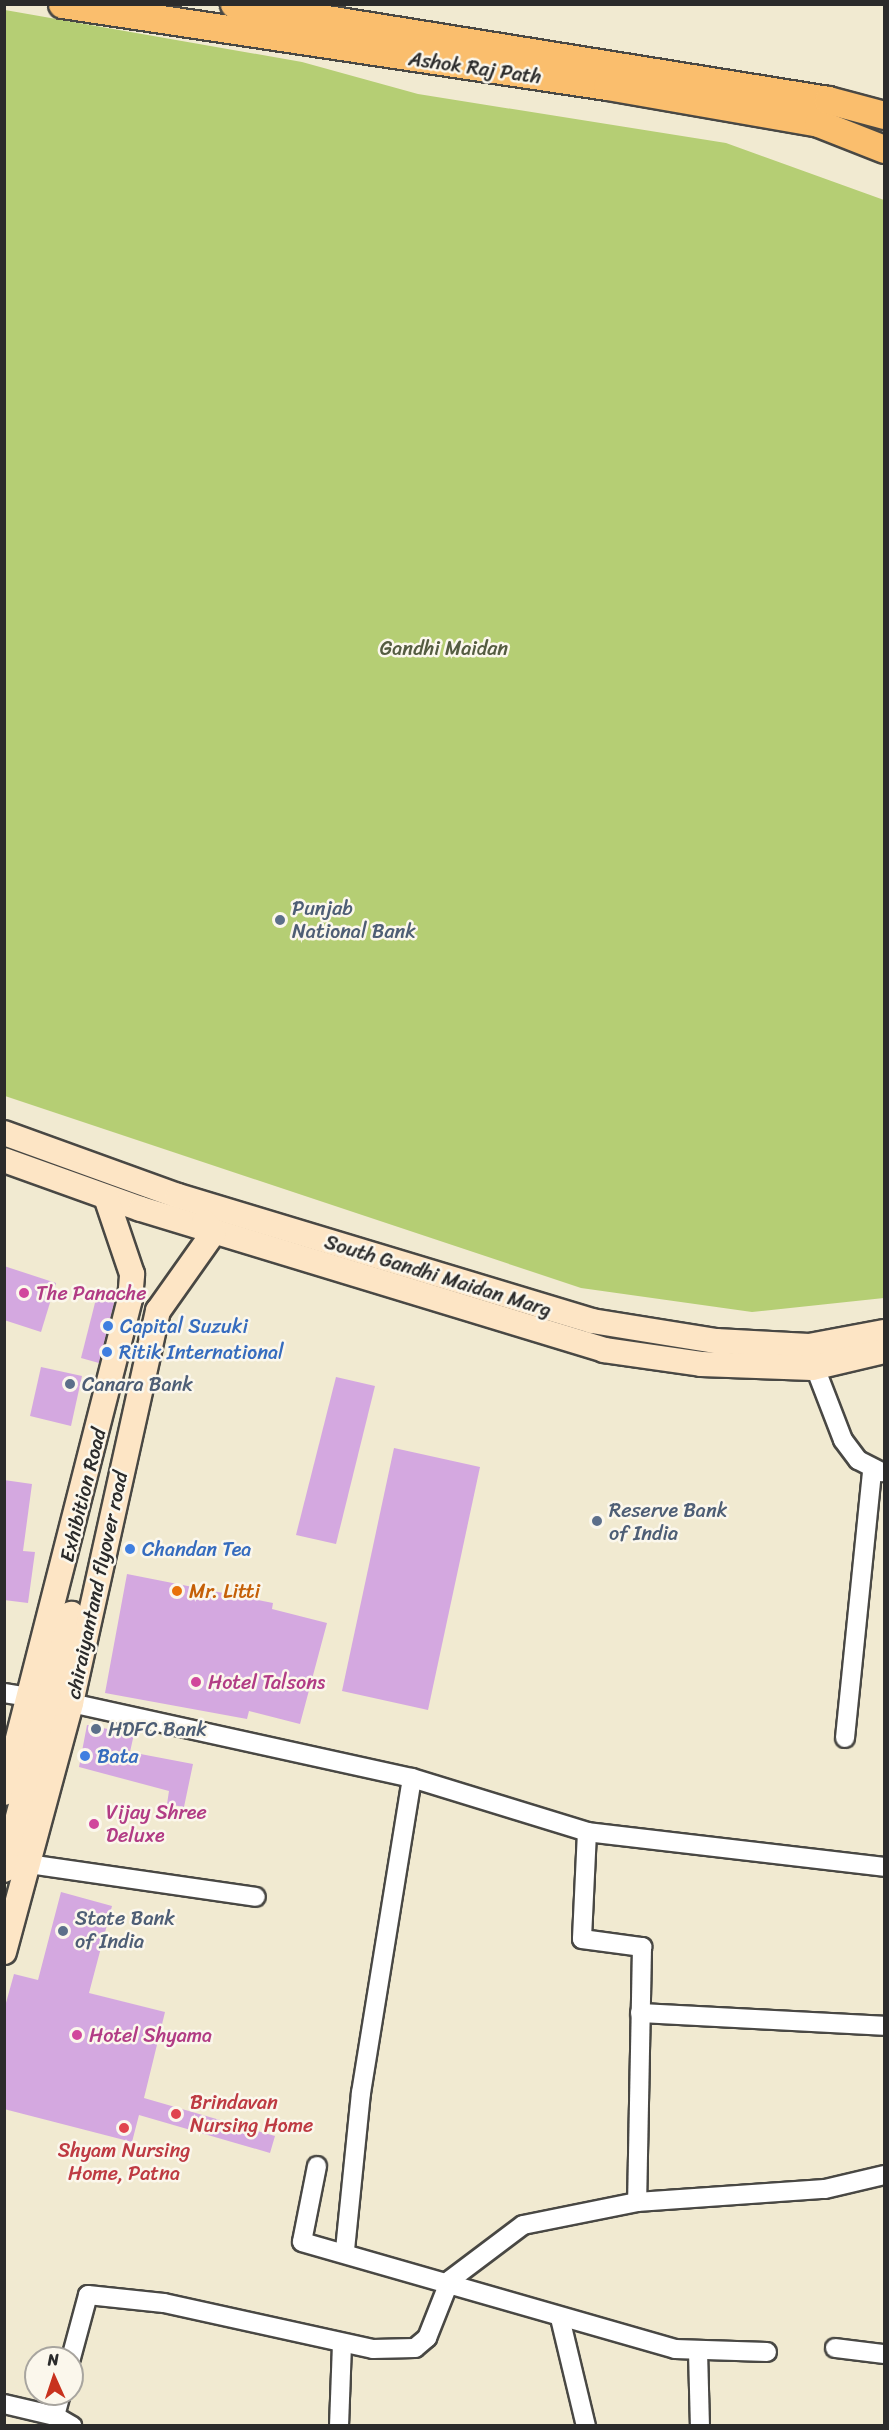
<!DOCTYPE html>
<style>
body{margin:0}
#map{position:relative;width:889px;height:2430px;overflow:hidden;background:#f1ead1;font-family:Sriracha,sans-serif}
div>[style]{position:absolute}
.green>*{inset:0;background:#b5ce74}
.building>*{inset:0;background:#d4a8e0}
.roads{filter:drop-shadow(2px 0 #494844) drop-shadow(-2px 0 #494844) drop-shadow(0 2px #494844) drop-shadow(0 -2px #494844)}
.minor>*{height:18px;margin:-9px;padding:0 9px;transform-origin:9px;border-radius:9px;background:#fff}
.secondary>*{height:24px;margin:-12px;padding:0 12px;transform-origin:12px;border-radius:12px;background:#fde5c5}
.primary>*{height:27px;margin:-13.5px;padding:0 13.5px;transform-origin:13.5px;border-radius:13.5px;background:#fabe6d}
.dots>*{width:16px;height:16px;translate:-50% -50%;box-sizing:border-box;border:3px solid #fbf7ec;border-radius:50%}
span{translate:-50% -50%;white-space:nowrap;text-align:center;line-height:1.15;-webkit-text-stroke:5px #fbf7ec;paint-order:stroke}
.street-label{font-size:20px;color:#2b2b2b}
.park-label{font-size:20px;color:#545c41}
.service-label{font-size:20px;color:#4e5e75}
.left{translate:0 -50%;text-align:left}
.hotel-label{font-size:20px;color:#b23c85}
.shop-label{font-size:20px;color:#366cbe}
.food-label{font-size:20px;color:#c56008}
.health-label{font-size:20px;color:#be3a42}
.frame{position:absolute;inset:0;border:6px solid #2b2b2b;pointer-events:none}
.north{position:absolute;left:24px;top:2346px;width:60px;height:60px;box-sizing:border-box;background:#fbf7ec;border:2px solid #a8a59f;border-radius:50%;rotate:357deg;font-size:16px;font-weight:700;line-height:24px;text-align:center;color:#2b2b2b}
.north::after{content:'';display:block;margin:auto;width:21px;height:27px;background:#c8321e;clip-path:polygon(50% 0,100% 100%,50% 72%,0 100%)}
</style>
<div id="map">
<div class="green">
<i style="clip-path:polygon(5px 10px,302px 62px,418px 94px,726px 143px,884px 200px,884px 1298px,752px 1312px,581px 1288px,5px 1096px)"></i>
</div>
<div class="building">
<i style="clip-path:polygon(4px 1266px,56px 1283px,41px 1332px,4px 1320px)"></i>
<i style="clip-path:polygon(97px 1295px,115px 1299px,99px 1363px,81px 1358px)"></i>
<i style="clip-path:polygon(41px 1367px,82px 1376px,71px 1426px,30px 1416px)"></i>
<i style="clip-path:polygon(336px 1377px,375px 1386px,336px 1544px,296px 1535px)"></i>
<i style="clip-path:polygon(394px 1448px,480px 1467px,428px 1710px,342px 1691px)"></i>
<i style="clip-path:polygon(4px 1480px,32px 1484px,23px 1551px,35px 1552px,28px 1603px,4px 1600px)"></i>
<i style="clip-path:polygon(127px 1574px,273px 1603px,272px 1609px,327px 1623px,300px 1724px,249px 1711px,247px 1719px,105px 1693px)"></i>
<i style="clip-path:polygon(87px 1725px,134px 1734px,130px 1752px,193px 1764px,184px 1807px,167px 1804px,169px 1791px,79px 1767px)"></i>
<i style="clip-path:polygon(61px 1892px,112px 1906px,89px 1993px,165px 2012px,144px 2098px,275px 2136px,270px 2153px,139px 2115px,132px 2142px,4px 2109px,4px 2010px,14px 1974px,38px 1980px)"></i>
</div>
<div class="roads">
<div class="minor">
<i style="left:811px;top:1357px;width:89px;rotate:68.9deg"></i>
<i style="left:843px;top:1440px;width:25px;rotate:53deg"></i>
<i style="left:858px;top:1460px;width:27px;rotate:27deg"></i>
<i style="left:4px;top:1693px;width:26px;rotate:9deg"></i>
<i style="left:71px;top:1703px;width:349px;rotate:12.4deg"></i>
<i style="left:412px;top:1778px;width:183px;rotate:17.1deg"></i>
<i style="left:587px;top:1832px;width:299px;rotate:6.7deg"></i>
<i style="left:845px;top:1738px;width:268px;rotate:-84.2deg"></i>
<i style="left:587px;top:1832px;width:107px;rotate:92.7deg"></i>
<i style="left:582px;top:1939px;width:61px;rotate:7.6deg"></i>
<i style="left:642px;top:1947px;width:255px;rotate:91.1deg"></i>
<i style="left:28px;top:1864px;width:230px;rotate:8.2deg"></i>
<i style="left:640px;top:2013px;width:244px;rotate:3deg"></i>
<i style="left:317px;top:2166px;width:77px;rotate:101.2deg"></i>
<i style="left:302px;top:2242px;width:388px;rotate:16deg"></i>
<i style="left:675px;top:2349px;width:92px;rotate:1.9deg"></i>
<i style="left:345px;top:2250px;width:158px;rotate:-84.2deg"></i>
<i style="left:361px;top:2093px;width:319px;rotate:-80.8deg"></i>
<i style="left:560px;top:2318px;width:111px;rotate:76.5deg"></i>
<i style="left:835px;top:2348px;width:49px;rotate:7deg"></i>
<i style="left:698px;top:2351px;width:75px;rotate:88.5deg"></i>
<i style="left:71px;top:2358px;width:65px;rotate:-74.9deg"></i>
<i style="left:88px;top:2295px;width:76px;rotate:6deg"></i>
<i style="left:164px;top:2303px;width:214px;rotate:12.4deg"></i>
<i style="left:373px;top:2349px;width:42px;rotate:-1.4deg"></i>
<i style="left:415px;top:2348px;width:16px;rotate:-40deg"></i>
<i style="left:427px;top:2338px;width:62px;rotate:-68.4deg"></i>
<i style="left:450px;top:2280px;width:91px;rotate:-37deg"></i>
<i style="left:523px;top:2225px;width:116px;rotate:-11.4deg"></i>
<i style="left:637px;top:2202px;width:188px;rotate:-4deg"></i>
<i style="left:825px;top:2189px;width:61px;rotate:-13.3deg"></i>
<i style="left:4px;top:2404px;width:52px;rotate:13.2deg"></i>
<i style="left:55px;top:2416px;width:23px;rotate:-75deg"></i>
<i style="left:55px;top:2416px;width:20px;rotate:30deg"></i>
<i style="left:339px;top:2426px;width:83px;rotate:-87.9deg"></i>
</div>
<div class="secondary">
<i style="left:4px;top:1133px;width:185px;rotate:19.9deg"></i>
<i style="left:178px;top:1196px;width:432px;rotate:16.8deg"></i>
<i style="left:592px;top:1321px;width:126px;rotate:9.2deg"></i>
<i style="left:716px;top:1341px;width:93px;rotate:3.1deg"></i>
<i style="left:809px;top:1346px;width:76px;rotate:-10.6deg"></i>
<i style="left:4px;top:1160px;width:145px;rotate:19.7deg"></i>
<i style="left:141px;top:1209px;width:484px;rotate:16.9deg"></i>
<i style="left:604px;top:1350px;width:98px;rotate:8.2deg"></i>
<i style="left:701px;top:1364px;width:111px;rotate:2.1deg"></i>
<i style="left:812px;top:1368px;width:74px;rotate:-13.3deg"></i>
<i style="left:4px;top:1793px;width:510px;rotate:-75.69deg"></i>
<i style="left:130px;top:1299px;width:25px;rotate:-85deg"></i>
<i style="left:132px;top:1274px;width:81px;rotate:-108.7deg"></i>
<i style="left:4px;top:1870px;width:265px;rotate:-75.3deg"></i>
<i style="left:4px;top:1952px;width:258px;rotate:-74.9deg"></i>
<i style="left:71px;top:1703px;width:402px;rotate:-77.5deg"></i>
<i style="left:158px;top:1311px;width:97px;rotate:-54.7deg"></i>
<i style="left:214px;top:1232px;width:14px;rotate:-135deg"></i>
</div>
<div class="primary">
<i style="left:62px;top:4px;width:551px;rotate:8.56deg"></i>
<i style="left:607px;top:86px;width:214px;rotate:9.9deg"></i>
<i style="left:818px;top:123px;width:71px;rotate:21.5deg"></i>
<i style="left:234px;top:4px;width:602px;rotate:9.18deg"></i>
<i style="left:828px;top:100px;width:58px;rotate:15deg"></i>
</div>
</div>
<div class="dots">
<i style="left:280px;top:920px;background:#5c6f8a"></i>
<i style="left:24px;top:1293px;background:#d1479c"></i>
<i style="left:108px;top:1326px;background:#3f7fe0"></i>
<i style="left:107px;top:1352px;background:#3f7fe0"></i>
<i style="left:70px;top:1384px;background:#5c6f8a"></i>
<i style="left:597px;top:1521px;background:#5c6f8a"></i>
<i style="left:130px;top:1549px;background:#3f7fe0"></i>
<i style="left:177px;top:1591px;background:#e8710a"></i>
<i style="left:196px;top:1682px;background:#d1479c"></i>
<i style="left:96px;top:1729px;background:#5c6f8a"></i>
<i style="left:85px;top:1756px;background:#3f7fe0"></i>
<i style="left:94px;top:1824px;background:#d1479c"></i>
<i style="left:63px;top:1931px;background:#5c6f8a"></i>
<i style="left:77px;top:2035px;background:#d1479c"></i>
<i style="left:176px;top:2114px;background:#e0444e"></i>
<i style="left:124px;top:2128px;background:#e0444e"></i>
</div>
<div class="street-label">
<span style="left:475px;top:68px;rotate:8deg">Ashok Raj Path</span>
<span style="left:438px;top:1276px;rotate:17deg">South Gandhi Maidan Marg</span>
<span style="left:83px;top:1495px;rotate:-76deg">Exhibition Road</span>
<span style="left:97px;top:1585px;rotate:-78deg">chiraiyantand flyover road</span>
</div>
<div class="park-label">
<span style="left:444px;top:648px">Gandhi Maidan</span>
</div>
<div class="service-label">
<span class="left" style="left:292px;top:920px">Punjab<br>National Bank</span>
<span class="left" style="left:82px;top:1384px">Canara Bank</span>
<span class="left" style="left:609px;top:1522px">Reserve Bank<br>of India</span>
<span class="left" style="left:108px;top:1729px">HDFC Bank</span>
<span class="left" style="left:75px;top:1930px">State Bank<br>of India</span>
</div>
<div class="hotel-label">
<span class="left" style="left:36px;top:1293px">The Panache</span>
<span class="left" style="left:208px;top:1682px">Hotel Talsons</span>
<span class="left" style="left:106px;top:1824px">Vijay Shree<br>Deluxe</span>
<span class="left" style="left:89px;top:2035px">Hotel Shyama</span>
</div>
<div class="shop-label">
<span class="left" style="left:120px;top:1326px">Capital Suzuki</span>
<span class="left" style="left:119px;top:1352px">Ritik International</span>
<span class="left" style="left:142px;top:1549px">Chandan Tea</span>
<span class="left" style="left:97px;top:1756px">Bata</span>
</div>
<div class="food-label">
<span class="left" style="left:189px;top:1591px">Mr. Litti</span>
</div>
<div class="health-label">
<span class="left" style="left:190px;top:2114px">Brindavan<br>Nursing Home</span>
<span style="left:124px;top:2162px">Shyam Nursing<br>Home, Patna</span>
</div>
<div class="frame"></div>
<div class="north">N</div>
</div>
